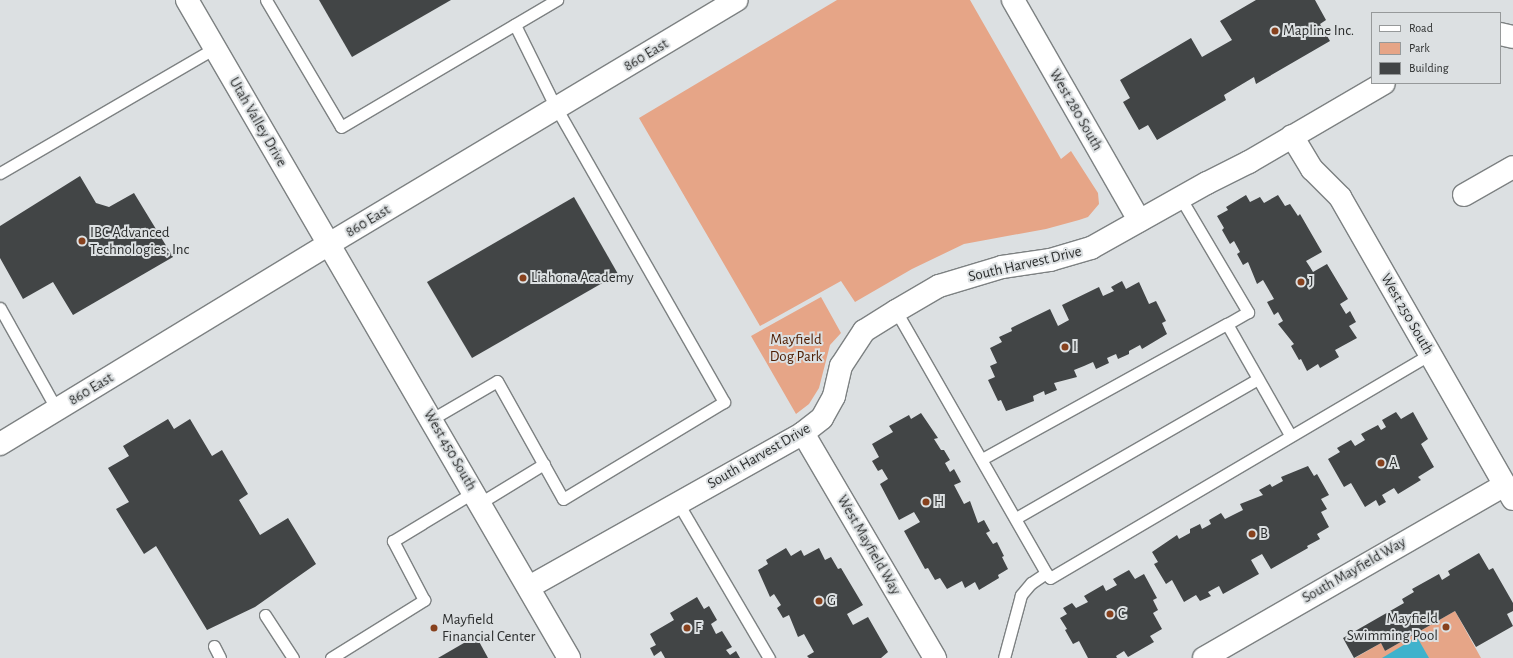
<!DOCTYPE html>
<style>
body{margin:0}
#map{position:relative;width:1513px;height:658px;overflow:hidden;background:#dce0e2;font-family:"Alegreya Sans",sans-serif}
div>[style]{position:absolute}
.green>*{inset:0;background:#e6a587}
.water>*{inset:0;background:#3fb2cc}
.building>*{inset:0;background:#424546}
.roads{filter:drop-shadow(1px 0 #7d8182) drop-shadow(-1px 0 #7d8182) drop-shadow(0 1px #7d8182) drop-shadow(0 -1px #7d8182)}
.service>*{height:11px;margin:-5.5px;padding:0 5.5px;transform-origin:5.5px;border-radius:5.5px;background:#fff}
.minor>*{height:22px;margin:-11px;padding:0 11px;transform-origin:11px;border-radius:11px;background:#fff}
.tertiary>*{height:22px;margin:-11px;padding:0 11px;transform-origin:11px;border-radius:11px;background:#fff}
.dots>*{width:11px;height:11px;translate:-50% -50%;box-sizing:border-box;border:2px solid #dce0e2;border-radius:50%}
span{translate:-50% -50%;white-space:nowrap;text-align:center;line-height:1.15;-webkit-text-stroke:4px #dce0e2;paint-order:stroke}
.poi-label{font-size:15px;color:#2c2e2e}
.left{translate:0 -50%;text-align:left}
.right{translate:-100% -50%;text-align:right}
.street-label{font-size:15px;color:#2c2e2e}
.park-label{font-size:15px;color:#4e1d02}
.legend{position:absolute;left:1371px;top:12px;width:130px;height:72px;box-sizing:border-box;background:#dce0e2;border:1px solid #96999a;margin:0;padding:5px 7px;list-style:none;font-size:12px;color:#2c2e2e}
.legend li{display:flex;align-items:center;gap:8px;height:20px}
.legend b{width:20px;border:1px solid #96999a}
</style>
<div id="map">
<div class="green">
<i style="clip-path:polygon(837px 0,970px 0,1061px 159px,1071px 151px,1098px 193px,1099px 204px,1088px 217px,1079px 220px,1046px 229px,964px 244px,912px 269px,855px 302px,841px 281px,760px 326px,639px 118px)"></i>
<i style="clip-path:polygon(821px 297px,841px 333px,830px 345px,819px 388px,809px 404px,796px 414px,751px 336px)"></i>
<i style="clip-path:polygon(1455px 611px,1481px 658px,1355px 658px,1381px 643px,1385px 651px)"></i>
</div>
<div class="water">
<i style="clip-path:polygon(1417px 637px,1429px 658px,1382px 658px)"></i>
</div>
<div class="building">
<i style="clip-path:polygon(319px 0,451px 0,352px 57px)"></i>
<i style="clip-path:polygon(1256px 0,1315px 0,1326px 20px,1320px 24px,1330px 41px,1256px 84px,1254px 77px,1224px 95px,1226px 100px,1157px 140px,1148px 125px,1139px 130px,1123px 102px,1130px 98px,1120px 80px,1191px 38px,1202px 57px,1232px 40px,1220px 21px)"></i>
<i style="clip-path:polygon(80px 176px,96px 203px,109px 207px,134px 193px,173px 257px,73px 315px,53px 282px,23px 299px,0 258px,0 226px)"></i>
<i style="clip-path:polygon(1246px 195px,1250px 202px,1260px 197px,1264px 203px,1278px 195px,1285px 206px,1290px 204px,1298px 216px,1300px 214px,1322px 252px,1306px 261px,1310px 267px,1313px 272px,1327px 264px,1348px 299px,1340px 304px,1346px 314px,1350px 311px,1356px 322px,1349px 326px,1357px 338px,1335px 350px,1339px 357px,1320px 368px,1318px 364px,1307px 371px,1301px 359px,1299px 360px,1291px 346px,1294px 344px,1278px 324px,1283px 321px,1278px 312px,1274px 315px,1267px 302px,1274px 299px,1263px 280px,1257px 284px,1248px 262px,1243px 265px,1237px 254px,1240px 252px,1234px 241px,1230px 244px,1222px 230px,1224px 228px,1217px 216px,1228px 210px,1226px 207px)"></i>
<i style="clip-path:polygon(574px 197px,618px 274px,472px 358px,427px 282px)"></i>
<i style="clip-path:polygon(1122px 281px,1126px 289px,1139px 282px,1149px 304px,1156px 301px,1166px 321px,1162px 323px,1167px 334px,1142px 349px,1140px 345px,1129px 351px,1129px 354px,1118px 359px,1116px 354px,1107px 358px,1109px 363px,1096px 369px,1093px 362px,1084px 366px,1074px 370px,1077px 377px,1054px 383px,1057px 390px,1045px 395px,1044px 391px,1033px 396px,1034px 401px,1006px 411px,1001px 400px,998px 401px,988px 380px,995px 377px,990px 366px,997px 363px,990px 348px,1002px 342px,999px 337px,1012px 331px,1011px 328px,1050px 309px,1058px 326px,1069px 320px,1062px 305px,1099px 287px,1103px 296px,1114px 291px,1111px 287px)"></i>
<i style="clip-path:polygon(1396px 412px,1401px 419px,1413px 412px,1428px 439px,1421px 444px,1434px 467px,1418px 477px,1421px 480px,1398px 494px,1394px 488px,1382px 495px,1386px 502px,1379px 506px,1376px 500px,1365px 507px,1351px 483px,1344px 487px,1328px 459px,1340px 452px,1337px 448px,1351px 440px,1355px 446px,1365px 440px,1361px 434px,1378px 425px,1381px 430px,1386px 427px,1382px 420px)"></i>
<i style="clip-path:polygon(921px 413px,938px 438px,934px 439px,941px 450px,944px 450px,950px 460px,945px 463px,950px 472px,954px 469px,961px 482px,954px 485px,964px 504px,970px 501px,978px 523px,984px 520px,990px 531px,986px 533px,993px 544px,997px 542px,1004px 556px,1002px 557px,1008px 569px,998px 575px,999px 578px,979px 590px,975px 582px,965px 588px,962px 581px,947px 589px,940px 578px,935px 580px,928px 568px,925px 569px,904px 531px,920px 522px,914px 512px,899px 520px,880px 484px,888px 479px,882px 469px,878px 471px,872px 461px,879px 457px,872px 444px,893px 432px,889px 426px,909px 415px,911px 419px)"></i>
<i style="clip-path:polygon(168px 419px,174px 429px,190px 419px,212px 456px,222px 450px,248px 494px,239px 500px,260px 535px,288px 518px,316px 564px,255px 607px,207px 630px,156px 546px,144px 554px,116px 509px,129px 502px,108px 468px,129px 456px,123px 446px)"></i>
<i style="clip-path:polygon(1308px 466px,1314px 476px,1317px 474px,1329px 495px,1321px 499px,1327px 509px,1321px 512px,1329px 527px,1317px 534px,1320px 539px,1307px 546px,1308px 548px,1271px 569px,1262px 554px,1251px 560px,1259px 574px,1223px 594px,1219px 586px,1208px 592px,1211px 596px,1200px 601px,1196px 595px,1184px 602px,1172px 580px,1166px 584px,1154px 564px,1158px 562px,1152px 552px,1177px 535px,1179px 539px,1190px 533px,1190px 529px,1200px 524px,1202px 529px,1211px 524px,1209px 520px,1221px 513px,1225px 519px,1243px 510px,1240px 504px,1263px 495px,1259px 490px,1270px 484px,1272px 487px,1283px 481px,1281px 477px)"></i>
<i style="clip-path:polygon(786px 548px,791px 556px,801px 550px,804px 556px,819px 548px,825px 560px,831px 557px,838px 569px,841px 568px,863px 605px,847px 614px,853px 625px,868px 617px,888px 652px,881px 658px,809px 658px,807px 656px,814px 652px,804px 634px,798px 637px,789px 615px,783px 618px,777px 608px,781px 605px,774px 594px,770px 597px,758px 570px,768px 564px,766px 560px)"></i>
<i style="clip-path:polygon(1479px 553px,1489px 570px,1493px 568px,1513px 603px,1513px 611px,1507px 614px,1513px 626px,1476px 647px,1455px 611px,1385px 651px,1381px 643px,1354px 658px,1343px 638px,1404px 603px,1402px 599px,1414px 592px,1412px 589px,1439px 574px,1442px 580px,1450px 575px,1448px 571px)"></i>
<i style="clip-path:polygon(1129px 570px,1135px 579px,1144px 574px,1157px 598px,1153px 600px,1158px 610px,1153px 613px,1162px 629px,1150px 636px,1154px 642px,1128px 657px,1124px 651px,1116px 656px,1117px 658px,1088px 658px,1079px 641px,1073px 644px,1065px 630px,1067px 629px,1060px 618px,1067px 614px,1063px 608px,1072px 603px,1076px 608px,1088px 602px,1084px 596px,1103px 585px,1106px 591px,1117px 585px,1113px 579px)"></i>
<i style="clip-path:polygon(697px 597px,704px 609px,709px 606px,717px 620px,711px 624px,716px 634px,722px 631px,732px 647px,726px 650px,730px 655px,736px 651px,740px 658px,665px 658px,661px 651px,654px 656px,650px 648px,656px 645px,650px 634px,674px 620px,670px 613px)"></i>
<i style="clip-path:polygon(476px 636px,488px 658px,438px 658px)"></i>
</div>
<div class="roads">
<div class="service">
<i style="left:266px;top:0;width:147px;rotate:59.4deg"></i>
<i style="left:341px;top:127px;width:251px;rotate:-30.5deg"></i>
<i style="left:0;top:173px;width:249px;rotate:-30.2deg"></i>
<i style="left:1180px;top:197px;width:134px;rotate:59.4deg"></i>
<i style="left:1248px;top:312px;width:24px;rotate:150deg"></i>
<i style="left:1227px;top:324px;width:128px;rotate:60.4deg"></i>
<i style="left:0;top:308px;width:117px;rotate:60.8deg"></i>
<i style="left:896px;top:311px;width:302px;rotate:60.2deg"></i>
<i style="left:1046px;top:573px;width:18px;rotate:146deg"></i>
<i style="left:1031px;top:583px;width:16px;rotate:130deg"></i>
<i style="left:1021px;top:595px;width:65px;rotate:105.1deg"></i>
<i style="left:432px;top:419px;width:75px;rotate:-30.3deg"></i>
<i style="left:497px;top:381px;width:135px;rotate:60.8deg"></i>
<i style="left:563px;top:499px;width:188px;rotate:-31.1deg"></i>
<i style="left:724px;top:402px;width:339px;rotate:-119.7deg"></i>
<i style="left:556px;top:108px;width:93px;rotate:-116.3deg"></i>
<i style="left:982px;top:459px;width:280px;rotate:-28.9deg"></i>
<i style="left:480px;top:503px;width:75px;rotate:-31.4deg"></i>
<i style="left:678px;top:503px;width:180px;rotate:59.6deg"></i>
<i style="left:1016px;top:518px;width:279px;rotate:-29.9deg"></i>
<i style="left:1046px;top:573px;width:6px;rotate:51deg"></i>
<i style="left:1050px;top:578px;width:442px;rotate:-30.5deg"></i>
<i style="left:265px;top:615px;width:51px;rotate:56.9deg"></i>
<i style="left:214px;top:646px;width:13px;rotate:63deg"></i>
<i style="left:331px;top:658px;width:110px;rotate:-31.9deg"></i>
<i style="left:424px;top:600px;width:67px;rotate:-117.7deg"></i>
<i style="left:393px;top:541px;width:95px;rotate:-31.2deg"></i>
</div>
<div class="minor">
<i style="left:187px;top:0;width:761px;rotate:59.86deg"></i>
<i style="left:1013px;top:0;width:254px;rotate:60.2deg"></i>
<i style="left:1500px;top:34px;width:13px;rotate:13deg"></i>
<i style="left:1292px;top:136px;width:39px;rotate:59deg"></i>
<i style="left:1312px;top:169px;width:40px;rotate:45deg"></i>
<i style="left:1340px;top:197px;width:348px;rotate:60.2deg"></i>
<i style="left:1464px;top:195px;width:56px;rotate:-29.7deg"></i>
<i style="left:803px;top:433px;width:261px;rotate:59.6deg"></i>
<i style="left:529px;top:587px;width:314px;rotate:-29.3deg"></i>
<i style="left:803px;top:433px;width:24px;rotate:-38deg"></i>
<i style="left:822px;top:418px;width:25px;rotate:-61deg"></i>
<i style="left:834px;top:396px;width:31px;rotate:-77deg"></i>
<i style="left:841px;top:366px;width:42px;rotate:-56.7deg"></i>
<i style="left:864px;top:331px;width:38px;rotate:-32deg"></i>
<i style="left:896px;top:311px;width:50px;rotate:-30.2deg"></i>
<i style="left:939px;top:286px;width:66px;rotate:-16.8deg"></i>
<i style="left:1002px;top:267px;width:49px;rotate:-8.3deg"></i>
<i style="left:1050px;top:260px;width:43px;rotate:-16.3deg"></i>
<i style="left:1091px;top:248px;width:133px;rotate:-29.3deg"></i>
<i style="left:1207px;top:183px;width:47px;rotate:-26.6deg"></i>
<i style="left:1249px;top:162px;width:156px;rotate:-30.3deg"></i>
<i style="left:1204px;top:658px;width:347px;rotate:-29.9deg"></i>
</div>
<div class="tertiary">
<i style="left:0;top:444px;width:385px;rotate:-31.3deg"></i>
<i style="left:329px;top:244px;width:475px;rotate:-30.9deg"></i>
</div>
</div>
<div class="dots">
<i style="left:1275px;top:31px;background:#87411d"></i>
<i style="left:82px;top:241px;background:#87411d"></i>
<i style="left:523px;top:278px;background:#87411d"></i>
<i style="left:1301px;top:282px;background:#87411d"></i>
<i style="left:1065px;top:347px;background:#87411d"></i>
<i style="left:1381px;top:463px;background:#87411d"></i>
<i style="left:926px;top:502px;background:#87411d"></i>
<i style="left:1252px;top:534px;background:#87411d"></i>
<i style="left:819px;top:601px;background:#87411d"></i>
<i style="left:1110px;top:614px;background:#87411d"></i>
<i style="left:1446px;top:627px;background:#87411d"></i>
<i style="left:434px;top:628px;background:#87411d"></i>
<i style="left:687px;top:628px;background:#87411d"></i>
</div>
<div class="poi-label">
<span class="left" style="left:1283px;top:31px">Mapline Inc.</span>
<span class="left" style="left:90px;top:241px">IBC Advanced<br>Technologies, Inc</span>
<span class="left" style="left:531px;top:278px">Liahona Academy</span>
<span class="left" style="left:1309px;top:282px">J</span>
<span class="left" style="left:1073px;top:347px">I</span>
<span class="left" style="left:1389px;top:463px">A</span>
<span class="left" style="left:934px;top:502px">H</span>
<span class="left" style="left:1260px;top:534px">B</span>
<span class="left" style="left:827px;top:601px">G</span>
<span class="left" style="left:1118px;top:614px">C</span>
<span class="right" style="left:1438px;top:627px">Mayfield<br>Swimming Pool</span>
<span class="left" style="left:442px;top:628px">Mayfield<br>Financial Center</span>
<span class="left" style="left:695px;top:628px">F</span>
</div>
<div class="street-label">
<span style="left:646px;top:55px;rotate:-31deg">860 East</span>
<span style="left:1076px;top:110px;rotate:60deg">West 280 South</span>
<span style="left:258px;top:122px;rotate:60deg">Utah Valley Drive</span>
<span style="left:368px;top:221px;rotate:-31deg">860 East</span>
<span style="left:1025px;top:264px;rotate:-13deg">South Harvest Drive</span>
<span style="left:1407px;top:314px;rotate:60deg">West 250 South</span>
<span style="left:91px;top:389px;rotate:-31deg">860 East</span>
<span style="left:450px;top:450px;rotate:60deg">West 450 South</span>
<span style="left:759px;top:456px;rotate:-30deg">South Harvest Drive</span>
<span style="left:869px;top:545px;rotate:60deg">West Mayfield Way</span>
<span style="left:1354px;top:570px;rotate:-30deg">South Mayfield Way</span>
</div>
<div class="park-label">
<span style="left:796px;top:348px">Mayfield<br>Dog Park</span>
</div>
<ul class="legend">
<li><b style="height:5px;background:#fff"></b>Road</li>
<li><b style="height:11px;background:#e6a587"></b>Park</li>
<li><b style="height:11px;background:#424546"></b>Building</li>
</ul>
</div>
